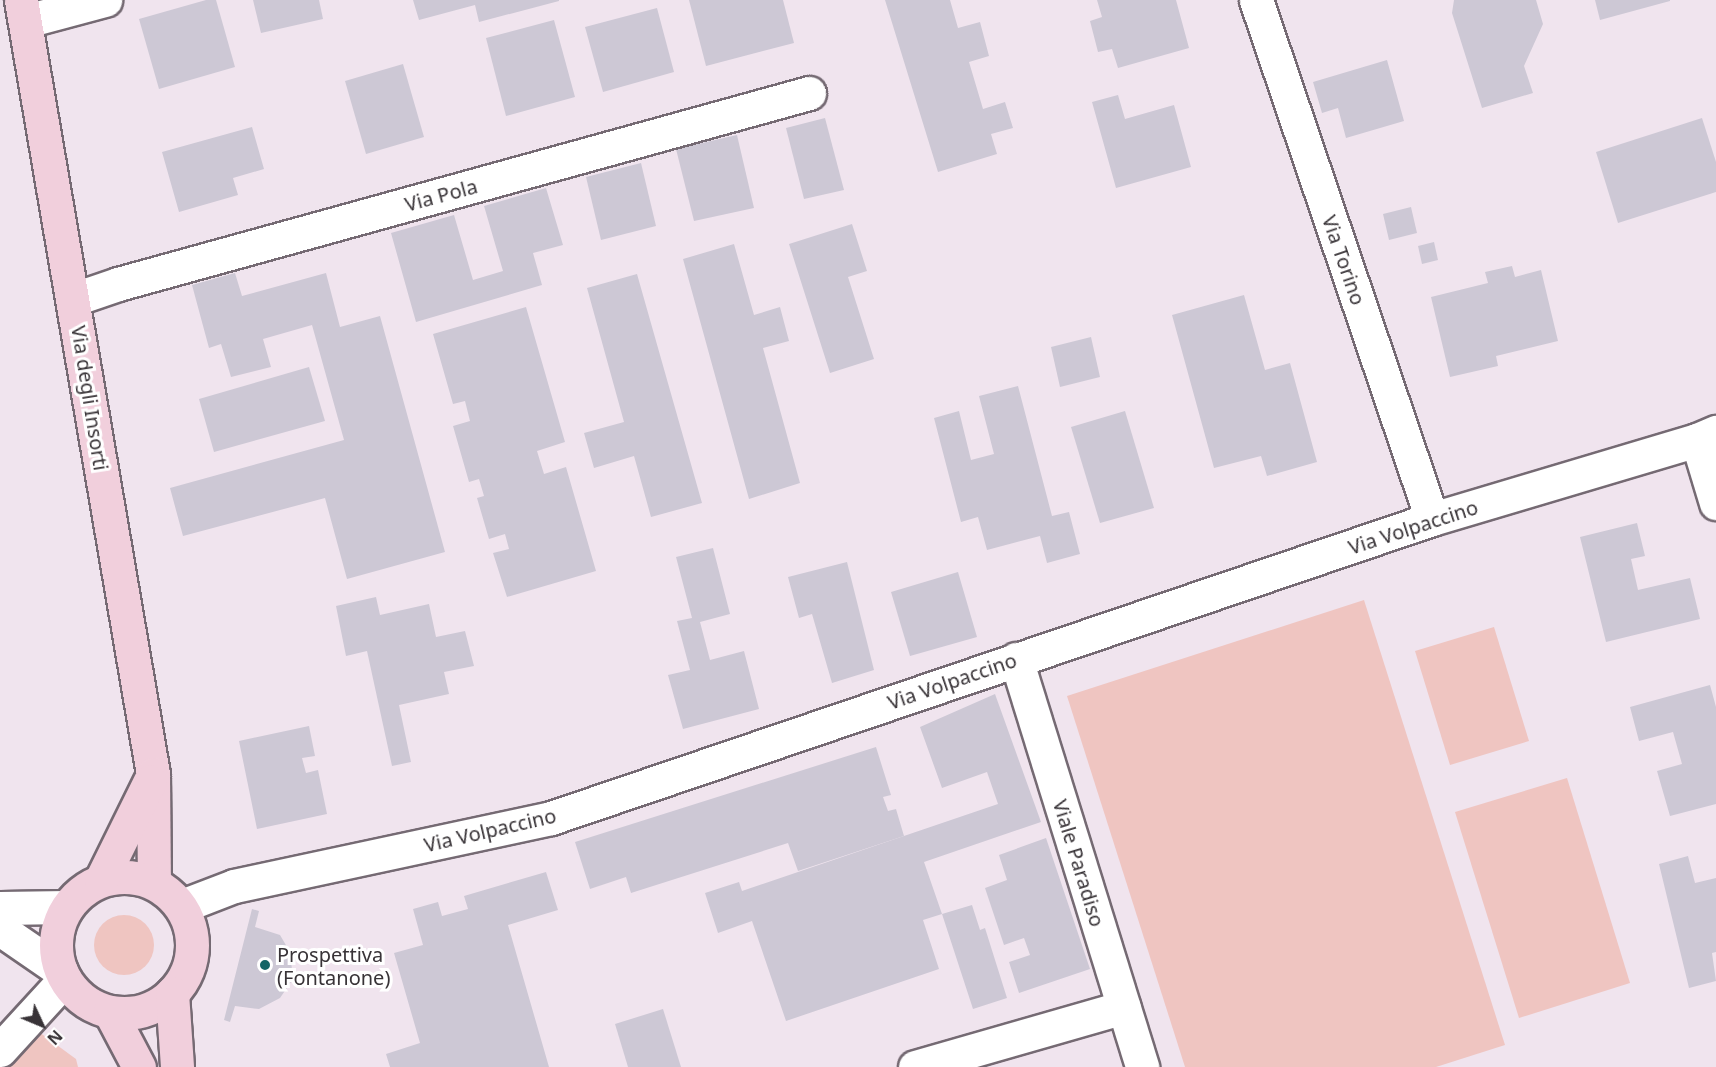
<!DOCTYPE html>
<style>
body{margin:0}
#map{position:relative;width:1716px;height:1067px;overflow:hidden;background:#f0e4ee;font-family:"Noto Sans",sans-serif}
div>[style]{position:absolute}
.green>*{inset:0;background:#efc5c1}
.round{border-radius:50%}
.building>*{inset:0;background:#cdc8d5}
.roads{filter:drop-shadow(2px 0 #756a73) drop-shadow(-2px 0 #756a73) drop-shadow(0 2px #756a73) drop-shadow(0 -2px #756a73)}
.minor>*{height:33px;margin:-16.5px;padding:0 16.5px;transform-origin:16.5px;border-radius:16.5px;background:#fff}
.tertiary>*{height:33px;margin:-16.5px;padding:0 16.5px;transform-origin:16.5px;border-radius:16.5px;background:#fff}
.secondary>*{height:33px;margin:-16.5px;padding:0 16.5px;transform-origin:16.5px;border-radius:16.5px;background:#f1cfdc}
.secondary>.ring{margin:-16.5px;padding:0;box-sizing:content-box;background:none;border:33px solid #f1cfdc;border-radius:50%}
.dots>*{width:16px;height:16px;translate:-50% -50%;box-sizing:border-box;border:3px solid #fff;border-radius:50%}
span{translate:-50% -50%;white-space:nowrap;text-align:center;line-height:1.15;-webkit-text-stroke:6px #fff;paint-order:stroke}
.street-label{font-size:20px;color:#383337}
.poi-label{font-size:20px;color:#383337}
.left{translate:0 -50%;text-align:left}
.north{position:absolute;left:12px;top:995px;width:60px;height:60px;-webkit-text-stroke:4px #fff;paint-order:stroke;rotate:134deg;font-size:16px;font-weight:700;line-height:24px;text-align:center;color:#383337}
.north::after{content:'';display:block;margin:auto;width:21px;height:27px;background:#383337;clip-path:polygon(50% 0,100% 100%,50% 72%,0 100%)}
</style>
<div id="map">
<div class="green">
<i style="clip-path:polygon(1364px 600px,1505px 1045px,1436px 1067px,1185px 1067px,1067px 696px)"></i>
<i style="clip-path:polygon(1494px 627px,1529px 741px,1450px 765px,1415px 651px)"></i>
<i style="clip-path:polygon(1567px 778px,1630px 983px,1519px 1018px,1455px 812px)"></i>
<i class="round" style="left:94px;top:915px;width:60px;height:60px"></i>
<i style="clip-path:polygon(39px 1032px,76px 1059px,78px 1067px,5px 1067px)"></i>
</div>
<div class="building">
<i style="clip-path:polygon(206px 0,216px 0,235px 67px,159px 89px,139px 19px)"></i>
<i style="clip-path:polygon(253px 0,319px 0,323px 19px,261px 33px)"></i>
<i style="clip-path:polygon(413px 0,559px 0,559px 1px,479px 22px,475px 5px,419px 20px)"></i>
<i style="clip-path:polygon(689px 0,783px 0,794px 43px,706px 66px)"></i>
<i style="clip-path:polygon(885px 0,950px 0,958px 28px,980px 22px,989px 56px,969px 62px,983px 109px,1005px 102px,1013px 128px,991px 134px,997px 154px,938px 172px)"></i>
<i style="clip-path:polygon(1097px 0,1176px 0,1189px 48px,1118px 68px,1112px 49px,1098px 52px,1090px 21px,1102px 17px)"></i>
<i style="clip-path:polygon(1454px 0,1536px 0,1543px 24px,1524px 66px,1533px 93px,1482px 108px,1452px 13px)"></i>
<i style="clip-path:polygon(1595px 0,1670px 0,1670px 1px,1600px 20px)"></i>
<i style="clip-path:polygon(657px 8px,674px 72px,603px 92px,585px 27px)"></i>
<i style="clip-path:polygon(554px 20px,575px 97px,506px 116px,486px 38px)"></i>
<i style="clip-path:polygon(1387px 60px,1404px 121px,1346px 138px,1338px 108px,1322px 113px,1313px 82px)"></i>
<i style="clip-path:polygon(403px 64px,424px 137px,366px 154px,345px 81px)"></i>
<i style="clip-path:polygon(1118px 95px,1125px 119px,1174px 105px,1191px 167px,1116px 188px,1092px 102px)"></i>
<i style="clip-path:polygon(825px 118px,844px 190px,804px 199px,786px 128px)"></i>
<i style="clip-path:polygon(1702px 118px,1716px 162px,1716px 192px,1618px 223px,1596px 152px)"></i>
<i style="clip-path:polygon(252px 127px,264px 169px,233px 178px,238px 195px,179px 212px,162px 152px)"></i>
<i style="clip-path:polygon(737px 135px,754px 208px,694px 221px,676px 149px)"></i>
<i style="clip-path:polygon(641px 163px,656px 226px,601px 240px,586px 177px)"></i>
<i style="clip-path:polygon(546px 188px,563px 245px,533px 253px,542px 285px,416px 322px,391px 233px,454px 215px,473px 280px,503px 271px,484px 206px)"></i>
<i style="clip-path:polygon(1411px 207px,1417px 233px,1389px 240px,1383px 214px)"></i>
<i style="clip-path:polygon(852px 224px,867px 271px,848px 277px,874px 359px,830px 373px,789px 244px)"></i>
<i style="clip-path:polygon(1434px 242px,1438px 260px,1422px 264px,1418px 246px)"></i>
<i style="clip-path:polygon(734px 244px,754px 315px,780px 307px,789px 341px,763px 348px,800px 483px,749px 499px,683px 259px)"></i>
<i style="clip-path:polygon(1512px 266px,1515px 277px,1541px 270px,1558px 341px,1496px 356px,1498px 366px,1450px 377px,1431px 297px,1488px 283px,1485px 272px)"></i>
<i style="clip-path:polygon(235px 273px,242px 296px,326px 273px,340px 327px,380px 316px,445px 552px,347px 579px,325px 498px,183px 536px,170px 488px,344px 440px,312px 325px,263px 339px,271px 367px,231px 377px,221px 344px,209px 348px,192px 285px)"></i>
<i style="clip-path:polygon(637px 274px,702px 503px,651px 517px,634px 456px,594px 468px,584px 433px,624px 422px,587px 288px)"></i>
<i style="clip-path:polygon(1244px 295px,1265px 370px,1290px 363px,1317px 462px,1267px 476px,1261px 456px,1214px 468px,1172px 315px)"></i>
<i style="clip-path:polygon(526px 307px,565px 442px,537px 451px,544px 474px,566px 467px,596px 571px,507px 597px,493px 553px,509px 549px,505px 534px,489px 539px,477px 498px,484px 496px,479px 479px,469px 482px,453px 426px,470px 421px,465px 401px,453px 404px,433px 334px)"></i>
<i style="clip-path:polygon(1091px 337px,1100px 377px,1060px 387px,1051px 347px)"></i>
<i style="clip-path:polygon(309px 367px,325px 421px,214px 452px,199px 399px)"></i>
<i style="clip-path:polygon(1018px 386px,1052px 516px,1069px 512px,1080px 554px,1047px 563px,1040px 536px,987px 550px,978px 517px,961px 522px,934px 418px,959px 411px,971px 460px,994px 454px,979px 396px)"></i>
<i style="clip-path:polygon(1125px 411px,1154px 508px,1100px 523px,1071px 427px)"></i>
<i style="clip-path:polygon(1637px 523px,1645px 556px,1631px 559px,1638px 590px,1690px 578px,1700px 619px,1606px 642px,1580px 537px)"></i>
<i style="clip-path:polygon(713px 548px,730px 614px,700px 622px,710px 660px,744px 651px,759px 709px,683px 729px,668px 675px,690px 670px,677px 621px,692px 618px,676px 557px)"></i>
<i style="clip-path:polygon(847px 562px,874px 670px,832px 683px,812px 614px,799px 618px,788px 577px)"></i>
<i style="clip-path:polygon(958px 572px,977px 637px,910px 656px,891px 592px)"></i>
<i style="clip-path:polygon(376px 597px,380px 615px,429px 604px,436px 637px,465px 631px,474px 666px,444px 672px,449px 694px,399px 705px,411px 762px,392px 766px,367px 651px,346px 656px,336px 606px)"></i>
<i style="clip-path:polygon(1710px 685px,1716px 707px,1716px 804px,1670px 816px,1657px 771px,1682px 764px,1673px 732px,1639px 741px,1630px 707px)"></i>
<i style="clip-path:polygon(995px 694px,1041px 822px,924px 862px,942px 914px,923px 920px,939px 969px,786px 1021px,752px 921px,718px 933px,705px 893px,739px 882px,742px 891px,998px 804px,987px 772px,942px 788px,920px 727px)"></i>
<i style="clip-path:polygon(309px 726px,315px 756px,302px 758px,306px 773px,318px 770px,327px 814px,257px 829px,239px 741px)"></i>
<i style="clip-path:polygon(876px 747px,891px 795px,883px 797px,888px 811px,896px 809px,904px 836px,798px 871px,788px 843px,631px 893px,626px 877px,590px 889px,575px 842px)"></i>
<i style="clip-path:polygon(1046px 838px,1090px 969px,1019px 993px,1009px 962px,1030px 955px,1024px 938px,1004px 945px,985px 888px,1007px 880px,999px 855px)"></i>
<i style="clip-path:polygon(1688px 856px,1695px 883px,1716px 878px,1716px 952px,1712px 953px,1716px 981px,1689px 988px,1659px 864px)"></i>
<i style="clip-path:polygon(546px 872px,558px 910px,508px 925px,549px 1067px,390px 1067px,386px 1054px,420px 1043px,394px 953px,423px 945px,413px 909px,438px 902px,442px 916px,468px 909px,464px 896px)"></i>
<i style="clip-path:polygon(972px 905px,980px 930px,985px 928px,1007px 998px,973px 1009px,942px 914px)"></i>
<i style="clip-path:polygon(252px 909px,259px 911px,255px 927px,280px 935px,290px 952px,293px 979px,280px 998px,259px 1009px,235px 1006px,230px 1022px,224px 1020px)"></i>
<i style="clip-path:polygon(663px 1009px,681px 1067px,628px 1067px,615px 1024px)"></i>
</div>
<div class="roads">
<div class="minor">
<i style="left:1256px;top:0;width:548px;rotate:71.27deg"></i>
<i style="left:26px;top:21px;width:82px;rotate:-14.9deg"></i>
<i style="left:74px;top:299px;width:46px;rotate:-18.8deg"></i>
<i style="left:118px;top:284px;width:717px;rotate:-15.45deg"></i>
<i style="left:1697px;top:440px;width:66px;rotate:73.2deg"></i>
<i style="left:1016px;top:659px;width:427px;rotate:72.8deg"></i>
<i style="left:182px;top:906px;width:56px;rotate:-21deg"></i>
<i style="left:234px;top:886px;width:324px;rotate:-12.1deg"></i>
<i style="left:551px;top:818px;width:930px;rotate:-18.75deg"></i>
<i style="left:1432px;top:519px;width:277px;rotate:-16.6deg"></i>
<i style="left:1697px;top:440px;width:21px;rotate:-23deg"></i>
<i style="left:0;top:1050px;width:96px;rotate:-47.5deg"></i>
<i style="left:915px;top:1067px;width:217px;rotate:-16deg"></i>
</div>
<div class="tertiary">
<i style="left:0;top:908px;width:67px;rotate:-0.9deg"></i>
<i style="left:0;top:929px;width:74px;rotate:34.5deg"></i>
</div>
<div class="secondary">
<i style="left:21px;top:0;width:785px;rotate:80.32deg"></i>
<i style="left:153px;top:774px;width:109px;rotate:89.5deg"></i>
<i class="ring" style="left:56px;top:877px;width:103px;height:103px"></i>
<i style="left:101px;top:880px;width:110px;rotate:-63.7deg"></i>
<i style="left:172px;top:993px;width:74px;rotate:86.1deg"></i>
<i style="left:110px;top:1012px;width:62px;rotate:62.2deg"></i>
</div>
</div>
<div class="dots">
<i style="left:265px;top:965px;background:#146466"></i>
</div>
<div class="street-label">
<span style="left:441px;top:195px;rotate:-15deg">Via Pola</span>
<span style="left:1344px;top:260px;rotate:71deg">Via Torino</span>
<span style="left:90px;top:398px;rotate:81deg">Via degli Insorti</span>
<span style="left:1413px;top:527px;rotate:-18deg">Via Volpaccino</span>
<span style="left:952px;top:681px;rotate:-19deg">Via Volpaccino</span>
<span style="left:490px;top:830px;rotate:-13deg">Via Volpaccino</span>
<span style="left:1079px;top:863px;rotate:73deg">Viale Paradiso</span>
</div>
<div class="poi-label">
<span class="left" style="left:277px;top:966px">Prospettiva<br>(Fontanone)</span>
</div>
<div class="north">N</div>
</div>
